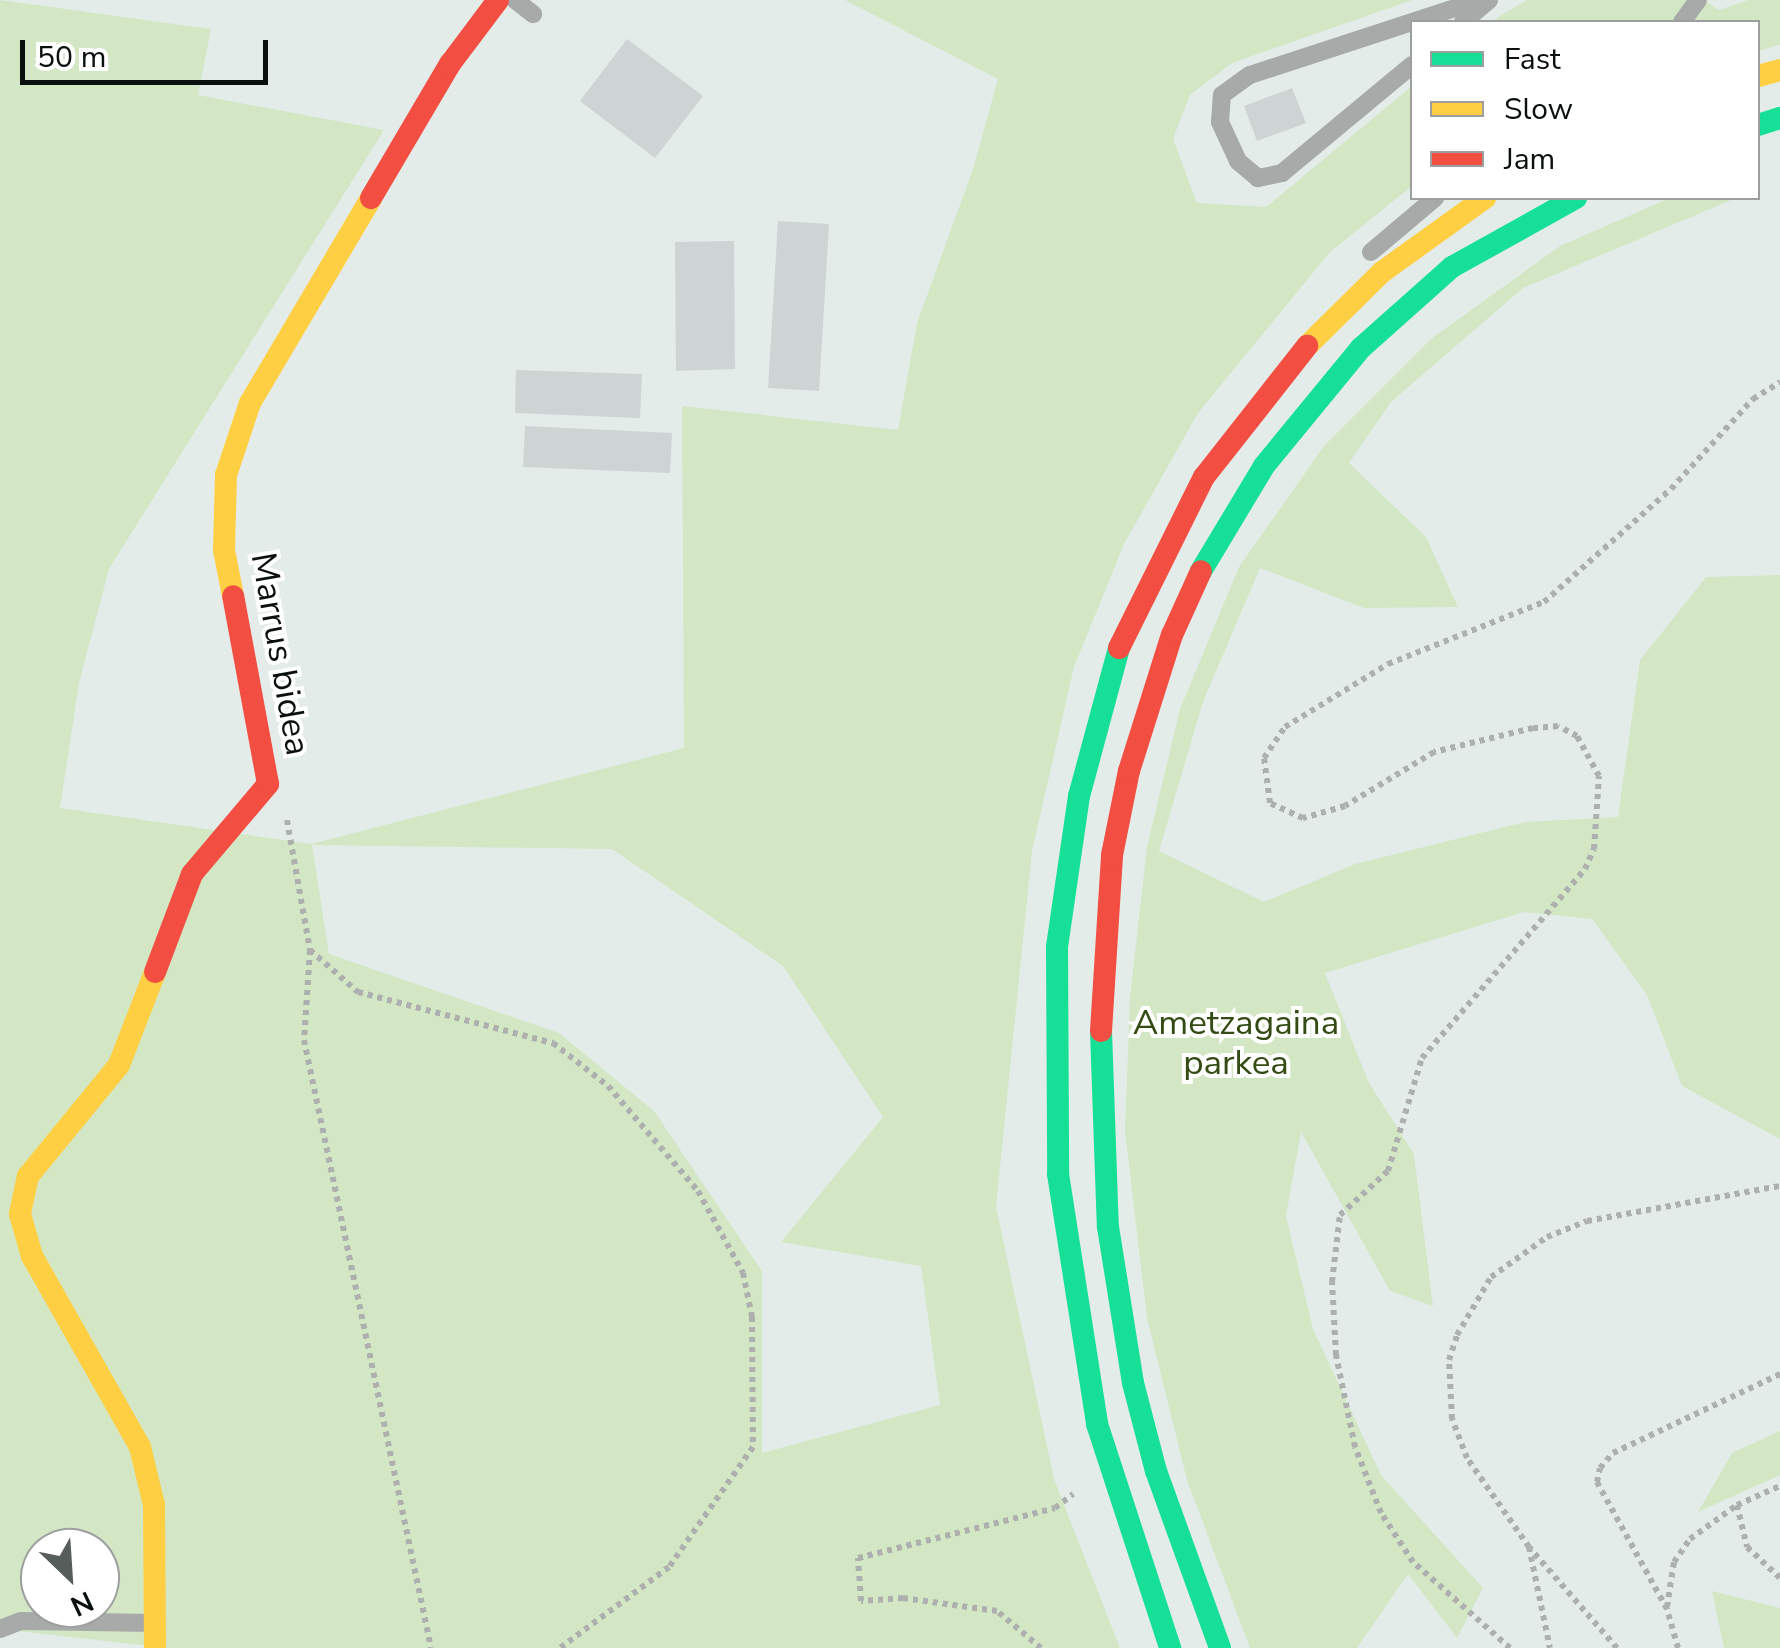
<!DOCTYPE html>
<style>
body{margin:0}
#map{position:relative;width:1780px;height:1648px;overflow:hidden;background:#e4ecea;font-family:"Nunito Sans",sans-serif}
div>[style]{position:absolute}
.green>*{inset:0;background:#d3e7c5}
.building>*{inset:0;background:#cdd4d3}
.path>*{height:6px;margin-top:-3px;transform-origin:0;background:repeating-linear-gradient(90deg,#adb0ae 0 5px,transparent 0 10px)}
.lane>*{height:18px;margin:-9px;padding:0 9px;transform-origin:9px;border-radius:9px;background:#a7aaa9}
.fast>*{height:22px;margin:-11px;padding:0 11px;transform-origin:11px;border-radius:11px;background:#16e098}
.slow>*{height:22px;margin:-11px;padding:0 11px;transform-origin:11px;border-radius:11px;background:#ffcf43}
.jam>*{height:22px;margin:-11px;padding:0 11px;transform-origin:11px;border-radius:11px;background:#f24e42}
span{translate:-50% -50%;white-space:nowrap;text-align:center;line-height:1.15;-webkit-text-stroke:8px #fff;paint-order:stroke}
.street-label{font-size:35px;color:#0a100e}
.park-label{font-size:35px;color:#344b13}
.legend{position:absolute;left:1410px;top:20px;width:350px;height:180px;box-sizing:border-box;background:#fff;border:2px solid #9d9f9f;margin:0;padding:12px 18px;list-style:none;font-size:30px;color:#0a100e}
.legend li{display:flex;align-items:center;gap:20px;height:50px}
.legend b{width:50px;border:2px solid #9d9f9f}
.north{position:absolute;left:20px;top:1528px;width:100px;height:100px;box-sizing:border-box;background:#fff;border:2px solid #9d9f9f;border-radius:50%;rotate:155deg;font-size:28px;font-weight:700;line-height:40px;text-align:center;color:#0a100e}
.north::after{content:'';display:block;margin:auto;width:35px;height:45px;background:#565d5b;clip-path:polygon(50% 0,100% 100%,50% 72%,0 100%)}
.scale{position:absolute;left:20px;top:40px;width:248px;height:45px;box-sizing:border-box;border:5px solid #0a100e;border-top:0;padding-left:12px;font-size:30px;line-height:35px;white-space:nowrap;color:#0a100e;-webkit-text-stroke:8px #fff;paint-order:stroke}
</style>
<div id="map">
<div class="green">
<i style="clip-path:polygon(evenodd,0 0,211px 29px,198px 95px,384px 130px,109px 569px,79px 683px,60px 808px,311px 844px,684px 748px,682px 406px,898px 430px,917px 323px,973px 169px,998px 79px,845px 0,1412px 0,1232px 63px,1190px 95px,1173px 139px,1197px 203px,1266px 207px,1412px 86px,1412px 186px,1330px 252px,1198px 413px,1124px 544px,1074px 667px,1032px 851px,996px 1207px,1054px 1479px,1120px 1648px,167px 1648px,0 1629px,0 0,312px 845px,612px 849px,783px 966px,883px 1117px,781px 1242px,921px 1266px,940px 1405px,762px 1453px,762px 1271px,654px 1111px,559px 1033px,329px 954px,312px 845px,0 0,40px 1548px,100px 1548px,100px 1608px,40px 1608px,40px 1548px)"></i>
<i style="clip-path:polygon(1527px 0,1704px 0,1719px 10px,1748px 0,1780px 0,1780px 45px,1758px 51px,1758px 22px,1490px 22px)"></i>
<i style="clip-path:polygon(1670px 198px,1736px 198px,1523px 288px,1391px 402px,1349px 463px,1426px 537px,1458px 607px,1364px 608px,1260px 568px,1203px 702px,1159px 851px,1264px 902px,1355px 864px,1525px 822px,1618px 817px,1640px 660px,1706px 577px,1780px 575px,1780px 1139px,1682px 1086px,1647px 995px,1592px 919px,1524px 912px,1325px 973px,1369px 1083px,1414px 1154px,1433px 1306px,1390px 1291px,1301px 1132px,1286px 1216px,1313px 1329px,1381px 1475px,1483px 1588px,1457px 1638px,1408px 1574px,1357px 1648px,1250px 1648px,1187px 1480px,1147px 1318px,1125px 1131px,1130px 997px,1147px 847px,1180px 709px,1239px 567px,1324px 446px,1432px 338px,1560px 246px)"></i>
<i style="clip-path:polygon(1780px 1431px,1780px 1475px,1698px 1512px,1732px 1453px)"></i>
<i style="clip-path:polygon(1712px 1591px,1780px 1608px,1780px 1648px,1724px 1648px)"></i>
</div>
<div class="building">
<i style="clip-path:polygon(627px 39px,703px 96px,655px 158px,580px 101px)"></i>
<i style="clip-path:polygon(1292px 88px,1306px 123px,1257px 141px,1244px 106px)"></i>
<i style="clip-path:polygon(778px 221px,829px 224px,819px 391px,768px 388px)"></i>
<i style="clip-path:polygon(734px 241px,735px 369px,676px 371px,675px 242px)"></i>
<i style="clip-path:polygon(516px 370px,642px 374px,640px 418px,515px 413px)"></i>
<i style="clip-path:polygon(525px 426px,672px 433px,670px 473px,523px 467px)"></i>
</div>
<div class="path">
<i style="left:287px;top:820px;width:132px;rotate:80deg"></i>
<i style="left:310px;top:950px;width:90px;rotate:93.8deg"></i>
<i style="left:304px;top:1040px;width:621px;rotate:78.2deg"></i>
<i style="left:310px;top:950px;width:64px;rotate:41.2deg"></i>
<i style="left:358px;top:992px;width:202px;rotate:14.7deg"></i>
<i style="left:553px;top:1043px;width:70px;rotate:38deg"></i>
<i style="left:608px;top:1086px;width:138px;rotate:49.4deg"></i>
<i style="left:698px;top:1191px;width:94px;rotate:61.2deg"></i>
<i style="left:743px;top:1273px;width:45px;rotate:78.4deg"></i>
<i style="left:752px;top:1317px;width:130px;rotate:89.6deg"></i>
<i style="left:753px;top:1447px;width:146px;rotate:125deg"></i>
<i style="left:669px;top:1567px;width:136px;rotate:143.4deg"></i>
<i style="left:1737px;top:1505px;width:43px;rotate:76.6deg"></i>
<i style="left:1747px;top:1547px;width:45px;rotate:43.2deg"></i>
<i style="left:1529px;top:1547px;width:103px;rotate:78.3deg"></i>
<i style="left:1667px;top:1607px;width:46px;rotate:-81.2deg"></i>
<i style="left:1674px;top:1562px;width:28px;rotate:-55deg"></i>
<i style="left:1690px;top:1539px;width:58px;rotate:-35.9deg"></i>
<i style="left:1737px;top:1505px;width:47px;rotate:-23.8deg"></i>
<i style="left:1041px;top:1648px;width:57px;rotate:-139.9deg"></i>
<i style="left:997px;top:1611px;width:95px;rotate:-172.1deg"></i>
<i style="left:903px;top:1598px;width:42px;rotate:175.9deg"></i>
<i style="left:861px;top:1601px;width:43px;rotate:-94deg"></i>
<i style="left:858px;top:1558px;width:203px;rotate:-14.2deg"></i>
<i style="left:1055px;top:1508px;width:23px;rotate:-38deg"></i>
<i style="left:1510px;top:1648px;width:130px;rotate:-138.4deg"></i>
<i style="left:1413px;top:1562px;width:59px;rotate:-123.1deg"></i>
<i style="left:1381px;top:1513px;width:71px;rotate:-111.5deg"></i>
<i style="left:1355px;top:1447px;width:94px;rotate:-101.7deg"></i>
<i style="left:1336px;top:1355px;width:73px;rotate:-93.1deg"></i>
<i style="left:1332px;top:1282px;width:67px;rotate:-83.2deg"></i>
<i style="left:1340px;top:1215px;width:65px;rotate:-42.5deg"></i>
<i style="left:1388px;top:1171px;width:118px;rotate:-73.3deg"></i>
<i style="left:1422px;top:1058px;width:250px;rotate:-49.2deg"></i>
<i style="left:1585px;top:869px;width:22px;rotate:-66deg"></i>
<i style="left:1594px;top:849px;width:73px;rotate:-86.1deg"></i>
<i style="left:1599px;top:776px;width:46px;rotate:-118.8deg"></i>
<i style="left:1577px;top:736px;width:21px;rotate:-152deg"></i>
<i style="left:1558px;top:726px;width:25px;rotate:175deg"></i>
<i style="left:1533px;top:728px;width:102px;rotate:166.4deg"></i>
<i style="left:1434px;top:752px;width:104px;rotate:148.8deg"></i>
<i style="left:1345px;top:806px;width:44px;rotate:164.1deg"></i>
<i style="left:1303px;top:818px;width:36px;rotate:-156deg"></i>
<i style="left:1270px;top:803px;width:45px;rotate:-97.6deg"></i>
<i style="left:1264px;top:758px;width:37px;rotate:-56deg"></i>
<i style="left:1285px;top:727px;width:121px;rotate:-31.5deg"></i>
<i style="left:1388px;top:664px;width:168px;rotate:-21.7deg"></i>
<i style="left:1544px;top:602px;width:170px;rotate:-41.7deg"></i>
<i style="left:1671px;top:489px;width:122px;rotate:-47.7deg"></i>
<i style="left:1753px;top:399px;width:32px;rotate:-32deg"></i>
<i style="left:1617px;top:1648px;width:134px;rotate:-131.1deg"></i>
<i style="left:1529px;top:1547px;width:108px;rotate:-124.9deg"></i>
<i style="left:1467px;top:1458px;width:42px;rotate:-111deg"></i>
<i style="left:1452px;top:1419px;width:59px;rotate:-92.9deg"></i>
<i style="left:1449px;top:1360px;width:26px;rotate:-72deg"></i>
<i style="left:1457px;top:1335px;width:67px;rotate:-59.6deg"></i>
<i style="left:1491px;top:1277px;width:69px;rotate:-35.5deg"></i>
<i style="left:1547px;top:1237px;width:43px;rotate:-21.8deg"></i>
<i style="left:1587px;top:1221px;width:196px;rotate:-10.3deg"></i>
<i style="left:1678px;top:1648px;width:41px;rotate:-105.8deg"></i>
<i style="left:1667px;top:1609px;width:145px;rotate:-118.9deg"></i>
<i style="left:1597px;top:1482px;width:14px;rotate:-78deg"></i>
<i style="left:1600px;top:1468px;width:20px;rotate:-49deg"></i>
<i style="left:1613px;top:1453px;width:185px;rotate:-25.3deg"></i>
</div>
<div class="lane">
<i style="left:515px;top:0;width:23px;rotate:38deg"></i>
<i style="left:1463px;top:22px;width:34px;rotate:-40deg"></i>
<i style="left:1682px;top:22px;width:27px;rotate:-54deg"></i>
<i style="left:1412px;top:65px;width:169px;rotate:140.3deg"></i>
<i style="left:1282px;top:173px;width:25px;rotate:168deg"></i>
<i style="left:1258px;top:178px;width:26px;rotate:-140deg"></i>
<i style="left:1238px;top:161px;width:43px;rotate:-114.8deg"></i>
<i style="left:1220px;top:122px;width:27px;rotate:-86deg"></i>
<i style="left:1222px;top:95px;width:34px;rotate:-36deg"></i>
<i style="left:1250px;top:75px;width:242px;rotate:-18.1deg"></i>
<i style="left:1371px;top:252px;width:84px;rotate:-40.2deg"></i>
<i style="left:0;top:1629px;width:22px;rotate:-21deg"></i>
<i style="left:21px;top:1621px;width:134px;rotate:0.9deg"></i>
</div>
<div class="fast">
<i style="left:1758px;top:125px;width:23px;rotate:-18deg"></i>
<i style="left:1201px;top:571px;width:122px;rotate:-59deg"></i>
<i style="left:1264px;top:466px;width:153px;rotate:-50.6deg"></i>
<i style="left:1361px;top:348px;width:122px;rotate:-41.7deg"></i>
<i style="left:1452px;top:267px;width:142px;rotate:-29.1deg"></i>
<i style="left:1119px;top:648px;width:153px;rotate:105.1deg"></i>
<i style="left:1079px;top:796px;width:153px;rotate:98.3deg"></i>
<i style="left:1057px;top:947px;width:227px;rotate:89.7deg"></i>
<i style="left:1058px;top:1174px;width:253px;rotate:81.1deg"></i>
<i style="left:1097px;top:1424px;width:236px;rotate:71.9deg"></i>
<i style="left:1101px;top:1031px;width:196px;rotate:88deg"></i>
<i style="left:1108px;top:1227px;width:158px;rotate:80.9deg"></i>
<i style="left:1133px;top:1383px;width:91px;rotate:75.4deg"></i>
<i style="left:1156px;top:1471px;width:188px;rotate:70.1deg"></i>
</div>
<div class="slow">
<i style="left:1758px;top:76px;width:23px;rotate:-15deg"></i>
<i style="left:1307px;top:346px;width:105px;rotate:-44.6deg"></i>
<i style="left:1382px;top:272px;width:127px;rotate:-35.7deg"></i>
<i style="left:233px;top:596px;width:47px;rotate:-101.1deg"></i>
<i style="left:224px;top:550px;width:75px;rotate:-88.5deg"></i>
<i style="left:226px;top:475px;width:76px;rotate:-71.6deg"></i>
<i style="left:250px;top:403px;width:238px;rotate:-59.4deg"></i>
<i style="left:155px;top:972px;width:100px;rotate:111.2deg"></i>
<i style="left:119px;top:1065px;width:144px;rotate:129.3deg"></i>
<i style="left:28px;top:1176px;width:39px;rotate:102deg"></i>
<i style="left:20px;top:1214px;width:44px;rotate:74.1deg"></i>
<i style="left:32px;top:1256px;width:219px;rotate:60.5deg"></i>
<i style="left:140px;top:1447px;width:60px;rotate:76.4deg"></i>
<i style="left:154px;top:1505px;width:143px;rotate:89.6deg"></i>
</div>
<div class="jam">
<i style="left:371px;top:198px;width:156px;rotate:-59.5deg"></i>
<i style="left:450px;top:64px;width:80px;rotate:-53.1deg"></i>
<i style="left:1119px;top:648px;width:191px;rotate:-63.6deg"></i>
<i style="left:1204px;top:477px;width:167px;rotate:-51.8deg"></i>
<i style="left:155px;top:972px;width:105px;rotate:-69.3deg"></i>
<i style="left:192px;top:874px;width:118px;rotate:-49.8deg"></i>
<i style="left:268px;top:784px;width:191px;rotate:-100.5deg"></i>
<i style="left:1101px;top:1031px;width:176px;rotate:-86.4deg"></i>
<i style="left:1112px;top:855px;width:86px;rotate:-78.6deg"></i>
<i style="left:1129px;top:771px;width:143px;rotate:-72.5deg"></i>
<i style="left:1172px;top:635px;width:70px;rotate:-65.6deg"></i>
</div>
<div class="street-label">
<span style="left:280px;top:654px;rotate:80deg">Marrus bidea</span>
</div>
<div class="park-label">
<span style="left:1236px;top:1043px">Ametzagaina<br>parkea</span>
</div>
<ul class="legend">
<li><b style="height:12px;background:#16e098"></b>Fast</li>
<li><b style="height:12px;background:#ffcf43"></b>Slow</li>
<li><b style="height:12px;background:#f24e42"></b>Jam</li>
</ul>
<div class="north">N</div>
<div class="scale">50 m</div>
</div>
